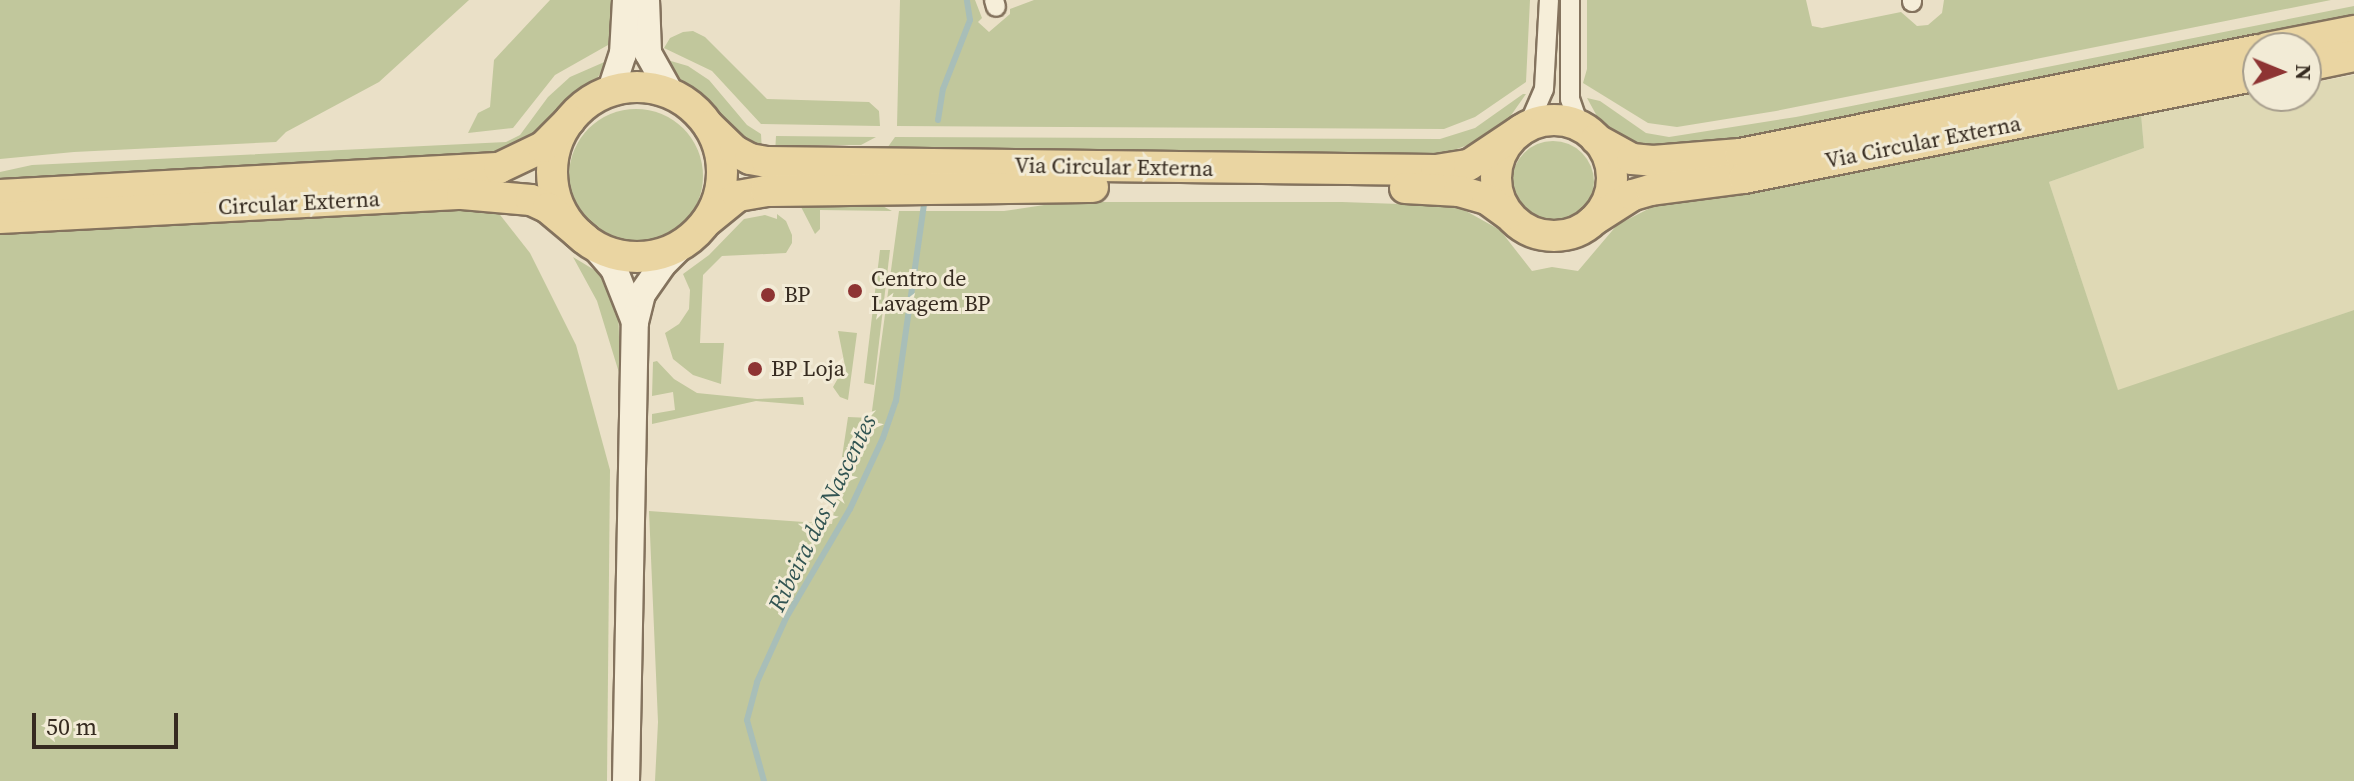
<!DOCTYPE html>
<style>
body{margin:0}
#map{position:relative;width:2354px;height:781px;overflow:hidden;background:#eae0c7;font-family:"Source Serif 4",serif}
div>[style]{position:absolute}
.farmland>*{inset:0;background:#dfd9b5}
.green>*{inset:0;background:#c1c79c}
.round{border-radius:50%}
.stream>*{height:6px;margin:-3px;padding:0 3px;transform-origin:3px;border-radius:3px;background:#a8beb8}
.roads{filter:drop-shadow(2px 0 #84735e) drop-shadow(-2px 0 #84735e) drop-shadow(0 2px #84735e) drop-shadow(0 -2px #84735e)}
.street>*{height:18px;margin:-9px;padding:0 9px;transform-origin:9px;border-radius:9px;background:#f6eed9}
.secondary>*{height:26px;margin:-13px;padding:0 13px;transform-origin:13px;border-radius:13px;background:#f6eed9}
.primary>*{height:30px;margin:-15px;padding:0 15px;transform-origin:15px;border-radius:15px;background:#ead5a2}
.primary>.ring{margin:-15px;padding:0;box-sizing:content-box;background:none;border:30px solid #ead5a2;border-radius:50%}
.dots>*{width:22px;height:22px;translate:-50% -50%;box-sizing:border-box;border:4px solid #f2ebd6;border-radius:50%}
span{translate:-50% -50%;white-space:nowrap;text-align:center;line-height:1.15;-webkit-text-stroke:6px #f2ebd6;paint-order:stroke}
.street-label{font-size:22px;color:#362b20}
.poi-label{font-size:22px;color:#362b20}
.left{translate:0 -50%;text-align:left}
.water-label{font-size:24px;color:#315452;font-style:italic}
.north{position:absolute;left:2242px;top:32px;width:80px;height:80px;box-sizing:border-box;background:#f2ebd6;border:2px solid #a79e8d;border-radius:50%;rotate:91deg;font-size:22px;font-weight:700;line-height:32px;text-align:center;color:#362b20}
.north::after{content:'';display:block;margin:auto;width:28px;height:36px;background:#8e3433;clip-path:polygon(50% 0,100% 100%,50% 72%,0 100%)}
.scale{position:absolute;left:32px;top:713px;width:146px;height:36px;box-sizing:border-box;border:4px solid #362b20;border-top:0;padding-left:10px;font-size:24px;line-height:28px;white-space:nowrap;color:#362b20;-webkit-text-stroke:6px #f2ebd6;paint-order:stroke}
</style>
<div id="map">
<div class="farmland">
<i style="clip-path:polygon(2354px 75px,2354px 310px,2118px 391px,2049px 182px,2144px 148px,2141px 114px,2258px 93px,2258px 96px,2306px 96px,2306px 84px)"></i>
</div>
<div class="green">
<i style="clip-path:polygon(0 0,469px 0,379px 82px,286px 132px,276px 142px,74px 152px,0 159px)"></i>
<i style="clip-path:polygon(550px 0,614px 0,608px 45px,555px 75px,513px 128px,468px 133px,478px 113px,490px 107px,494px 60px)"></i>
<i style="clip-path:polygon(900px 0,975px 0,982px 18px,978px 22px,989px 32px,1010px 14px,1010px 9px,1034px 0,1530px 0,1526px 82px,1475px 117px,1444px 129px,897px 126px)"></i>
<i style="clip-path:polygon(1587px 0,1806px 0,1812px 26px,1822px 28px,1901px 12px,1917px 26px,1928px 25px,1942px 13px,1944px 0,2331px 0,1776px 111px,1677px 127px,1648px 123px,1583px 83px,1587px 69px)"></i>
<i style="clip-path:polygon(2354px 6px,2354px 22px,1724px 146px,1645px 150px,1612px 132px,1598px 118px,1587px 98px,1600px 101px,1646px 133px,1669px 137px,1796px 117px)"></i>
<i style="clip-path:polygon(683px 32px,693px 31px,705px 37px,767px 99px,869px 102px,879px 111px,880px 126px,761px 124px,712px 71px,664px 48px,670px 38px)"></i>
<i style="clip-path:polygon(664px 59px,688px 66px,709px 80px,747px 125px,761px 134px,762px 152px,735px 139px,705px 99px,678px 81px)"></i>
<i style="clip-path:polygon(609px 60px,596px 80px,566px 101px,523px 152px,0 183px,0 172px,32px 165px,506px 142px,520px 135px,548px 97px,570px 77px)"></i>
<i style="clip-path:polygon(1523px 94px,1526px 94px,1507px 121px,1487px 138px,1443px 154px,885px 151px,895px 137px,1440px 139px,1475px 128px)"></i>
<i class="round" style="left:569px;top:109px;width:134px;height:134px"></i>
<i style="clip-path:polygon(2141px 114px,2144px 148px,2049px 182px,2118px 390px,2354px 310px,2354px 781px,655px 781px,658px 722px,649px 511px,832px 524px,848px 417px,871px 418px,899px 211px,1004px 211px,1064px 202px,1342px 202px,1457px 206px,1500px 230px,1532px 271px,1552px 267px,1578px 271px,1617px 225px,1660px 203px)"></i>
<i style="clip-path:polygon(776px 136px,876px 137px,861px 145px,802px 145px,775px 153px)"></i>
<i class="round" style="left:1512px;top:141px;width:82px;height:82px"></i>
<i style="clip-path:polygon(875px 202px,892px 211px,820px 210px,820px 229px,815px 234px,799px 203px)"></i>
<i style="clip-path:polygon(493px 206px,530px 253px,576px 345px,610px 470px,607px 781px,0 781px,0 229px)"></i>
<i style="clip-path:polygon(777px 214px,786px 221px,792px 235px,792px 243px,786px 253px,722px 256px,703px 275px,700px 343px,724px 343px,721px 384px,693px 375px,673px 359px,665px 333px,679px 324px,689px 309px,690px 290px,683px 274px,709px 255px,744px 219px,765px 215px,777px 219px)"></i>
<i style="clip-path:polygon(880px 250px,890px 250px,874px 385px,864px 383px)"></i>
<i style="clip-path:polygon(573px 257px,601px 274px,618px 299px,620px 376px,597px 301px)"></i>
<i style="clip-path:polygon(838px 331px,857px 333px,848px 400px,840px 397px,833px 387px,845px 366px)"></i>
<i style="clip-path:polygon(657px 361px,674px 379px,697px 393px,757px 399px,803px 397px,804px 405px,756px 401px,652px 424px,652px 414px,675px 410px,673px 392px,652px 396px,653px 362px)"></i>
</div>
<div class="stream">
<i style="left:938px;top:120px;width:31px;rotate:-81deg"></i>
<i style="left:943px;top:89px;width:74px;rotate:-68.6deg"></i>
<i style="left:970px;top:20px;width:20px;rotate:-99deg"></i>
<i style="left:764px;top:781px;width:63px;rotate:-105.6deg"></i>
<i style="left:747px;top:720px;width:39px;rotate:-75deg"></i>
<i style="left:757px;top:682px;width:70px;rotate:-65.6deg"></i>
<i style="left:786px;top:618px;width:126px;rotate:-59.6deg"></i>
<i style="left:850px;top:509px;width:78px;rotate:-65.1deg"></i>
<i style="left:883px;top:438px;width:39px;rotate:-71deg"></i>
<i style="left:896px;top:401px;width:198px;rotate:-81.9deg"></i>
</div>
<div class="roads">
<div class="street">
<i style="left:994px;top:0;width:7px;rotate:74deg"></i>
<i style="left:1570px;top:0;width:99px;rotate:90deg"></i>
<i style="left:1570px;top:99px;width:18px;rotate:71deg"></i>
<i style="left:1576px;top:116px;width:19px;rotate:54deg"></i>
<i style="left:1912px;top:0;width:2px;rotate:90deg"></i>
<i style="left:1528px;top:126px;width:40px;rotate:-66.6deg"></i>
<i style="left:1544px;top:89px;width:89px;rotate:-86.8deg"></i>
</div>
<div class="secondary">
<i style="left:646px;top:0;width:53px;rotate:87.8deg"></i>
<i style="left:648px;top:53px;width:47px;rotate:60.7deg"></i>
<i style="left:611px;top:90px;width:38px;rotate:-72deg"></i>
<i style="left:623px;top:54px;width:54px;rotate:-86.8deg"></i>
<i style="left:595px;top:247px;width:29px;rotate:49deg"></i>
<i style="left:614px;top:269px;width:57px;rotate:68.4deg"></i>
<i style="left:626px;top:781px;width:459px;rotate:-88.9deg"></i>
<i style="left:635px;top:322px;width:29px;rotate:-76deg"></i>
<i style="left:642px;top:294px;width:35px;rotate:-55deg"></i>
<i style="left:662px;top:265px;width:30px;rotate:-45deg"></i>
</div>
<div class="primary">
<i style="left:2267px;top:48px;width:89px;rotate:-11.1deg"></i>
<i style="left:2306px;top:66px;width:49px;rotate:-11.8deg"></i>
<i class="ring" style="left:552px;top:87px;width:140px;height:140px"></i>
<i class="ring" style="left:1496px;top:120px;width:86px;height:86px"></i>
<i style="left:709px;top:126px;width:36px;rotate:44deg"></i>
<i style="left:735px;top:151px;width:17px;rotate:28deg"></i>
<i style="left:750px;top:159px;width:17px;rotate:10deg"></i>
<i style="left:767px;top:162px;width:669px;rotate:0.69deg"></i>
<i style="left:1436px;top:170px;width:33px;rotate:-9deg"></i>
<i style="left:1469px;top:165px;width:63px;rotate:-33.9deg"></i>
<i style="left:1596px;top:139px;width:41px;rotate:29.1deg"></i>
<i style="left:1632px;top:159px;width:21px;rotate:5deg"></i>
<i style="left:1653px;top:161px;width:87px;rotate:-4.6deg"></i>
<i style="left:1740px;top:154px;width:528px;rotate:-11.35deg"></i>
<i style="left:1405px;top:188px;width:54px;rotate:3.2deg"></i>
<i style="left:1459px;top:191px;width:29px;rotate:16deg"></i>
<i style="left:1487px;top:199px;width:26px;rotate:36deg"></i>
<i style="left:0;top:195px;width:500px;rotate:-3.1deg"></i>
<i style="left:499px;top:168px;width:49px;rotate:-25.5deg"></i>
<i style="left:543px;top:147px;width:38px;rotate:-45deg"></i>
<i style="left:0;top:218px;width:463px;rotate:-3deg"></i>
<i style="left:462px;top:194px;width:69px;rotate:5deg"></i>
<i style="left:531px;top:200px;width:19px;rotate:25deg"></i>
<i style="left:548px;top:208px;width:48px;rotate:40deg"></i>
<i style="left:1594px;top:220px;width:46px;rotate:-32.7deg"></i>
<i style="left:1633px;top:195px;width:19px;rotate:-16deg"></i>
<i style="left:1651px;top:190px;width:94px;rotate:-7.4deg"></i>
<i style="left:1744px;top:178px;width:524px;rotate:-11.33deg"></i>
<i style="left:707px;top:221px;width:40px;rotate:-39deg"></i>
<i style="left:738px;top:196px;width:28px;rotate:-10deg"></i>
<i style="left:766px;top:191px;width:327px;rotate:-0.7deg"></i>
</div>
</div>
<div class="dots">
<i style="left:855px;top:291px;background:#8e3433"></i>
<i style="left:768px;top:295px;background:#8e3433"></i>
<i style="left:755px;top:369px;background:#8e3433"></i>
</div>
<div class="street-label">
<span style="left:1923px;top:142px;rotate:-11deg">Via Circular Externa</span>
<span style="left:1114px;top:167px;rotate:1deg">Via Circular Externa</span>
<span style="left:299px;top:203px;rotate:-3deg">Circular Externa</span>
</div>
<div class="poi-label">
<span class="left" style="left:871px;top:291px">Centro de<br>Lavagem BP</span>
<span class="left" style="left:784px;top:295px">BP</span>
<span class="left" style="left:771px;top:369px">BP Loja</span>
</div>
<div class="water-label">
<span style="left:822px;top:513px;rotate:-64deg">Ribeira das Nascentes</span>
</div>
<div class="north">N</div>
<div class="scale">50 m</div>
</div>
